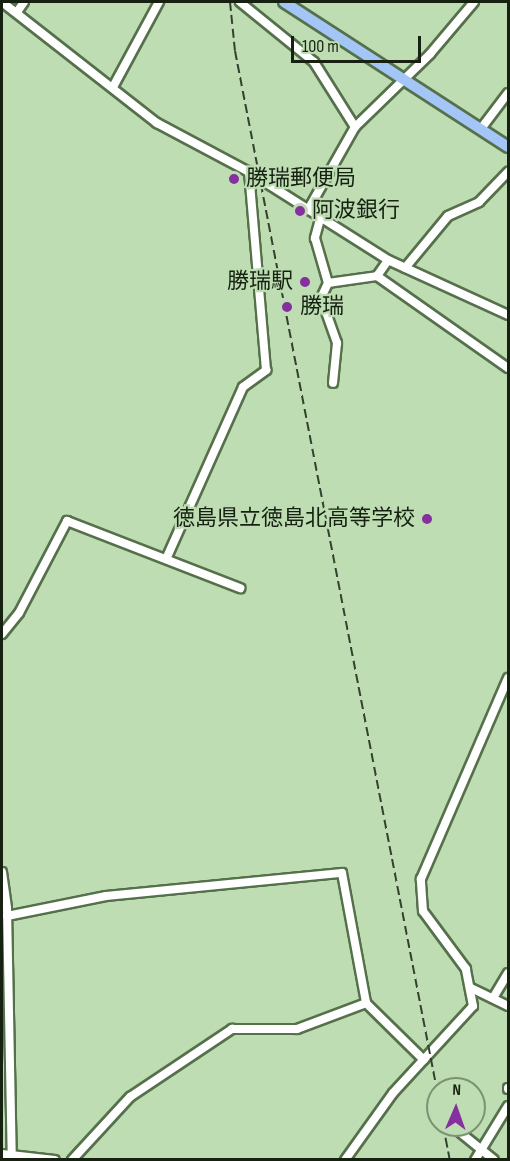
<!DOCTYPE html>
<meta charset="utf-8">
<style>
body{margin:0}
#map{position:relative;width:510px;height:1161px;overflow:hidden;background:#beddb3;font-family:"Sofia Sans Condensed","Noto Sans JP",sans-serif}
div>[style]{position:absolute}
.roads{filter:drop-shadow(2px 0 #55704b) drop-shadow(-2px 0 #55704b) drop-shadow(0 2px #55704b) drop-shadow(0 -2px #55704b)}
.minor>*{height:8px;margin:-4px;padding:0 4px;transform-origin:4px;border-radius:4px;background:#fff}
.major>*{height:10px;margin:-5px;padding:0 5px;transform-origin:5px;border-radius:5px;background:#a3c6f7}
.rail>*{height:2px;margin-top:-1px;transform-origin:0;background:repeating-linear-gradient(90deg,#33412e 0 9px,transparent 0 13.5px)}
.dots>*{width:16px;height:16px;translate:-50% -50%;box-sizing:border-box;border:3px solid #beddb3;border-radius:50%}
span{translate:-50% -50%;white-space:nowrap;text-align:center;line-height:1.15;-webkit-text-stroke:4.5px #beddb3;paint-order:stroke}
.poi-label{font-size:22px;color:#162112}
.left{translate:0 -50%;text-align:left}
.right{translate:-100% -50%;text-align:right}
.frame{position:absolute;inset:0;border:3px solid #162112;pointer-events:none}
.north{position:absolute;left:426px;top:1077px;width:60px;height:60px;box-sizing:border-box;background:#beddb3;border:2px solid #7b9273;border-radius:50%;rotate:2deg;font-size:16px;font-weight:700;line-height:24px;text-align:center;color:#162112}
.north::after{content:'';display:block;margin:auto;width:21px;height:27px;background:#85309e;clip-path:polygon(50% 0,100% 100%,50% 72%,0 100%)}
.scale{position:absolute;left:291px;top:36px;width:130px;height:27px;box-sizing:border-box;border:3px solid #162112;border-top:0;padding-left:8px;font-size:18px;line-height:21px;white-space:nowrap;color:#162112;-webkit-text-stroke:4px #beddb3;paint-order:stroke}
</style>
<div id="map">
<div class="roads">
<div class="minor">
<i style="left:2px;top:2px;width:197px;rotate:38deg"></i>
<i style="left:157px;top:123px;width:104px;rotate:28deg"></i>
<i style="left:249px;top:172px;width:165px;rotate:32.3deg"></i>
<i style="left:388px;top:260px;width:132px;rotate:24.6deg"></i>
<i style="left:240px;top:2px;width:95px;rotate:39deg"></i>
<i style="left:314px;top:62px;width:77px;rotate:57.8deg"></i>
<i style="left:17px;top:12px;width:12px;rotate:-55deg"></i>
<i style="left:113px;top:87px;width:97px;rotate:-61.6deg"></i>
<i style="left:483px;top:126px;width:41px;rotate:-52.9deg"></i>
<i style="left:308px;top:210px;width:95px;rotate:-60.5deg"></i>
<i style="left:355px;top:127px;width:105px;rotate:-44.2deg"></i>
<i style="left:430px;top:54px;width:68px;rotate:-49.8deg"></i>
<i style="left:320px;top:219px;width:20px;rotate:105deg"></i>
<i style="left:315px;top:238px;width:47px;rotate:73.9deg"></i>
<i style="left:328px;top:283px;width:17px;rotate:115deg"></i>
<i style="left:321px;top:298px;width:48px;rotate:70.4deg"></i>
<i style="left:337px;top:343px;width:40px;rotate:95.7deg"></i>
<i style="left:405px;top:268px;width:67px;rotate:-50.4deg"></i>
<i style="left:448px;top:216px;width:34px;rotate:-24deg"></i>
<i style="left:479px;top:202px;width:42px;rotate:-46deg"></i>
<i style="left:377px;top:276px;width:160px;rotate:35.1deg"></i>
<i style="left:328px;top:283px;width:49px;rotate:-8.1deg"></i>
<i style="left:377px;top:276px;width:19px;rotate:-55deg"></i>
<i style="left:167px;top:557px;width:186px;rotate:-65.9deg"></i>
<i style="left:243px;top:387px;width:29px;rotate:-36deg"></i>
<i style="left:266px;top:370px;width:199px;rotate:-94.9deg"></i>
<i style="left:2px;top:634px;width:27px;rotate:-51deg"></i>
<i style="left:19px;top:613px;width:104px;rotate:-62.4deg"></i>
<i style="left:67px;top:521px;width:186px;rotate:21.2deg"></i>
<i style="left:2px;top:872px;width:36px;rotate:82deg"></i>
<i style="left:7px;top:908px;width:252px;rotate:88.9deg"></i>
<i style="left:7px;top:916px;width:101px;rotate:-11.4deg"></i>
<i style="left:106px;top:896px;width:237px;rotate:-5.6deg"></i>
<i style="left:342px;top:873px;width:132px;rotate:79.5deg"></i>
<i style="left:366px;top:1003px;width:81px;rotate:44.5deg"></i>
<i style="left:471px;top:988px;width:41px;rotate:25.9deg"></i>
<i style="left:493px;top:998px;width:29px;rotate:-59deg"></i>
<i style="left:508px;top:1088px;width:1px;rotate:90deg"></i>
<i style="left:451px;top:1125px;width:55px;rotate:39.1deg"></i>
<i style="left:2px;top:1154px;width:53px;rotate:6.5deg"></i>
<i style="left:72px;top:1160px;width:86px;rotate:-47.4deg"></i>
<i style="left:130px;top:1097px;width:123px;rotate:-33.7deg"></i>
<i style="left:232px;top:1029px;width:65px"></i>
<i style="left:297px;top:1029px;width:74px;rotate:-20.6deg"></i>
<i style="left:345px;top:1160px;width:82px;rotate:-54.4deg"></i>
<i style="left:393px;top:1093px;width:118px;rotate:-47.4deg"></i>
<i style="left:473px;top:1006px;width:38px;rotate:-101deg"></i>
<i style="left:466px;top:969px;width:72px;rotate:-126.6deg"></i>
<i style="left:423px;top:911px;width:32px;rotate:-94deg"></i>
<i style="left:421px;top:879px;width:219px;rotate:-66.6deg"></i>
<i style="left:475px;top:1160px;width:63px;rotate:-58.6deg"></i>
</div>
<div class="major">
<i style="left:284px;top:2px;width:267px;rotate:32.9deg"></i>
</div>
</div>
<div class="rail">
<i style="left:230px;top:2px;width:49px;rotate:84.2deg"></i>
<i style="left:235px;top:51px;width:1064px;rotate:79deg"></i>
<i style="left:443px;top:1125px;width:36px;rotate:79deg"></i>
</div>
<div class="dots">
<i style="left:234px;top:179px;background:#85309e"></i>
<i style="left:300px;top:211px;background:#85309e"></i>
<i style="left:305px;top:282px;background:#85309e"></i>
<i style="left:287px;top:307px;background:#85309e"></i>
<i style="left:427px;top:519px;background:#85309e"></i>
</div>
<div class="poi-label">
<span class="left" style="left:246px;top:179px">勝瑞郵便局</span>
<span class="left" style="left:312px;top:211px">阿波銀行</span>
<span class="right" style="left:293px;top:282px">勝瑞駅</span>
<span class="left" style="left:300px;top:307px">勝瑞</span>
<span class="right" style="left:415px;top:519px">徳島県立徳島北高等学校</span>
</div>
<div class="frame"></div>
<div class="north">N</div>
<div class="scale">100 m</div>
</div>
